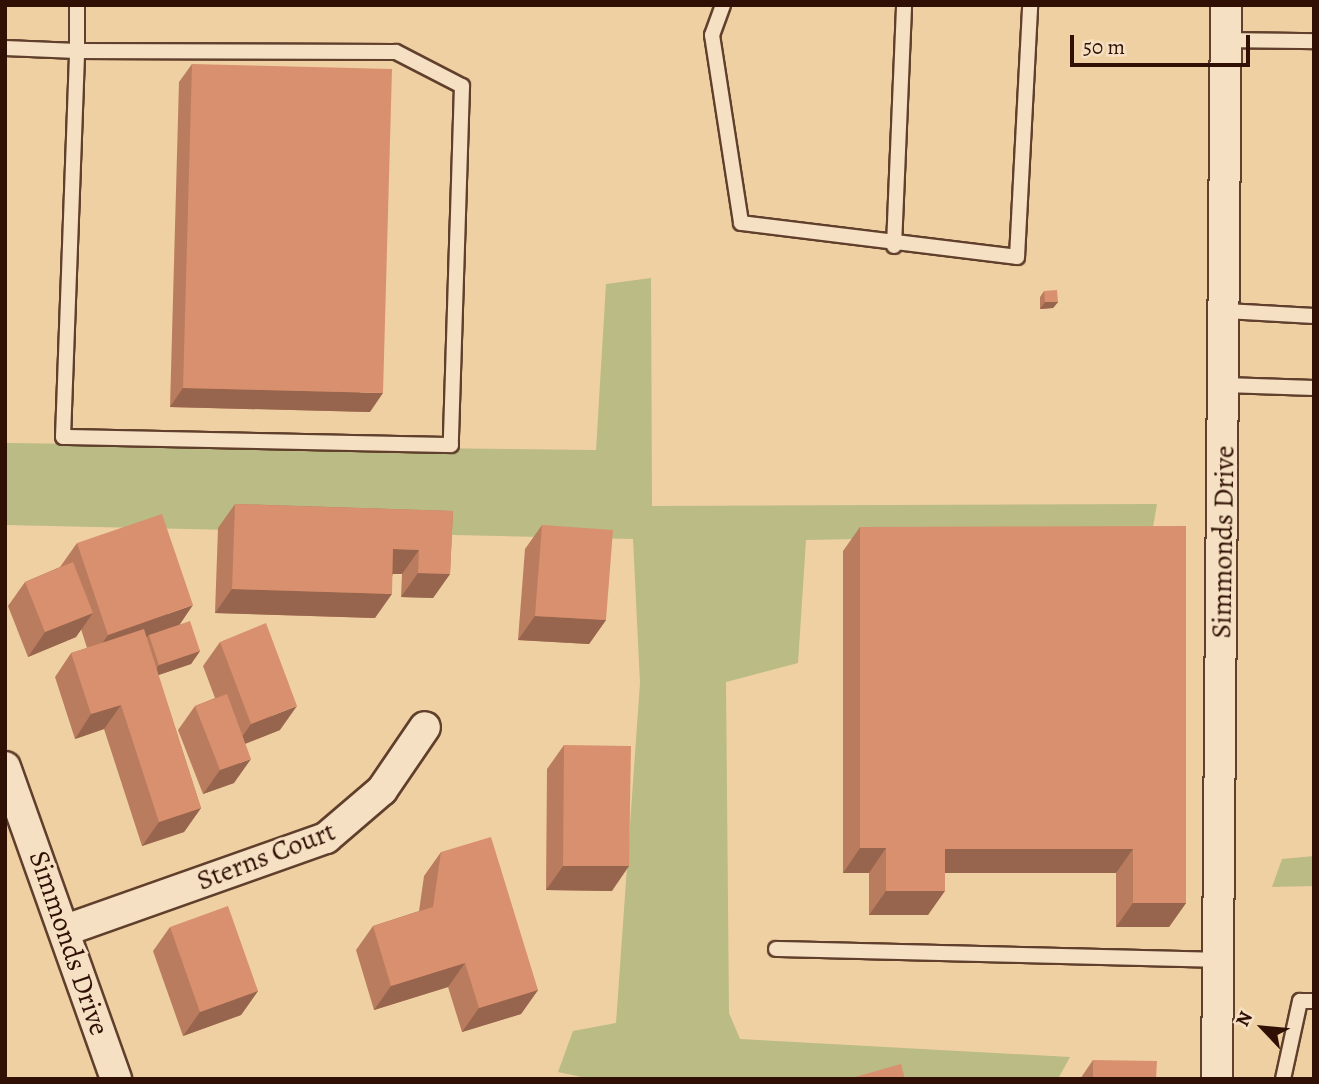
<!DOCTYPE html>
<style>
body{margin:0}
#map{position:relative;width:1319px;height:1084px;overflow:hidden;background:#efd0a3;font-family:Alegreya,serif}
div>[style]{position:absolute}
.green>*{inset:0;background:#babb85}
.roads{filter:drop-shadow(2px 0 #60402c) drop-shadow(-2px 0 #60402c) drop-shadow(0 2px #60402c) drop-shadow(0 -2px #60402c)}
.lane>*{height:14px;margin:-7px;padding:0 7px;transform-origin:7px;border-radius:7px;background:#f5e0c3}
.street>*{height:30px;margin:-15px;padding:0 15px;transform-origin:15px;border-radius:15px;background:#f5e0c3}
.wall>*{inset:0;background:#ba7c5f}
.shaded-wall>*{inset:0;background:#97654d}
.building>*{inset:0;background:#d8906e}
span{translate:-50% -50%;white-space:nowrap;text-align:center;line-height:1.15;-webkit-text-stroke:6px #f5e0c3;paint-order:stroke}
.street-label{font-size:28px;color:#301004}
.frame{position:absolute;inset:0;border:7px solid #301004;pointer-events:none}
.north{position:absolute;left:1228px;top:993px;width:70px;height:70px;-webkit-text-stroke:5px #f5e0c3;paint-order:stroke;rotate:296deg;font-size:19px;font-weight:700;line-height:28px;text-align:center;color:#301004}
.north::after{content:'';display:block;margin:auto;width:24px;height:32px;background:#301004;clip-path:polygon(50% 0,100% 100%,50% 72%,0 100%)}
.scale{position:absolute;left:1070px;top:35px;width:180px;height:32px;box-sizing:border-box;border:4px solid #301004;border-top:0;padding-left:9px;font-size:21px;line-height:24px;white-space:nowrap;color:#301004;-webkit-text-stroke:5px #f5e0c3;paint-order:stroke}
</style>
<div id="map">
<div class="green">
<i style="clip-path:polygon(651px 278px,652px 506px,1157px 504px,1152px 533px,806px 540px,798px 663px,726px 682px,729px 1013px,740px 1039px,1070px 1057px,1058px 1079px,591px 1079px,558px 1072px,573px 1031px,616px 1023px,640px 683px,633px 539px,5px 525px,5px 443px,596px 450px,606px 284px)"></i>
<i style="clip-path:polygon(1314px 856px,1314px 886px,1272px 887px,1282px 859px)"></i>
</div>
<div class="roads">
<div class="lane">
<i style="left:723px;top:5px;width:32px;rotate:110deg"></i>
<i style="left:712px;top:35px;width:190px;rotate:81.2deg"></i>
<i style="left:741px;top:223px;width:278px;rotate:7deg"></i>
<i style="left:1017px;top:257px;width:252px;rotate:-87deg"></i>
<i style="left:1228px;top:40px;width:86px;rotate:0.7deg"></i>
<i style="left:5px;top:48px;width:72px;rotate:2.4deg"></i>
<i style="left:77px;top:51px;width:319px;rotate:0.2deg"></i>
<i style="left:396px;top:52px;width:74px;rotate:27.3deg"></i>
<i style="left:462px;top:86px;width:359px;rotate:91.8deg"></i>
<i style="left:451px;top:445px;width:388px;rotate:-178.8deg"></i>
<i style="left:63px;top:437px;width:386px;rotate:-87.9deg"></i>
<i style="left:77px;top:51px;width:46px;rotate:-90deg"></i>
<i style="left:894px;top:246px;width:241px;rotate:-87.6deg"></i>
<i style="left:1226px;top:311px;width:88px;rotate:3.3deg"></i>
<i style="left:1225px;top:385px;width:89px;rotate:1.9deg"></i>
<i style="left:776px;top:949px;width:440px;rotate:1.4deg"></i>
<i style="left:1283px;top:1079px;width:80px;rotate:-77.7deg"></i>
<i style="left:1300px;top:1001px;width:14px"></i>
</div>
<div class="street">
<i style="left:5px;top:767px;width:331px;rotate:70.4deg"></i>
<i style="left:66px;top:930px;width:276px;rotate:-19.5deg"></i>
<i style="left:326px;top:838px;width:74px;rotate:-40.6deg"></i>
<i style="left:382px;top:790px;width:76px;rotate:-55.7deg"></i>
<i style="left:1217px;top:1079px;width:1074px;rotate:-89.52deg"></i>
</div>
</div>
<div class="wall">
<i style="clip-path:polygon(192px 64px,370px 412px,170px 407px,179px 82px)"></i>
<i style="clip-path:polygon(1044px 291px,1058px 302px,1053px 308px,1040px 309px,1040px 297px)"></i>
<i style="clip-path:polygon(235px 504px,453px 511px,450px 574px,433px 598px,401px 597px,402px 574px,393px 574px,375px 618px,215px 613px,218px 528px)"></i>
<i style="clip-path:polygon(542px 525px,606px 620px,589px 644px,518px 640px,525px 549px)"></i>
<i style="clip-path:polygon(860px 527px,1186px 903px,1169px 927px,1116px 927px,1116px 873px,945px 873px,928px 915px,869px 915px,869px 873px,843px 873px,843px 551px)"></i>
<i style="clip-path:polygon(77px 543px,180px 624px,200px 651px,191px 664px,158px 675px,201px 808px,184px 832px,142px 846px,104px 729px,75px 739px,55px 677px,71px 653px,87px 648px,81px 629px,76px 637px,28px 657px,8px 606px,25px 582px,60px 567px)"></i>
<i style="clip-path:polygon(220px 642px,280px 730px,245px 744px,234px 783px,203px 794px,178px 730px,195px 706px,215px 698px,203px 666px)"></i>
<i style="clip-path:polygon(564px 745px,612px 891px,546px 890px,547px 769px)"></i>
<i style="clip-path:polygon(441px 852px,538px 990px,521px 1014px,462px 1032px,448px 987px,374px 1010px,356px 950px,373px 926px,419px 911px,424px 876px)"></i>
<i style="clip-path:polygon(170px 927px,258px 991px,241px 1015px,183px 1036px,153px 951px)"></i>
<i style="clip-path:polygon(1093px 1060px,1156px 1079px,1080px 1079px)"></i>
</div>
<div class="shaded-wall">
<i style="clip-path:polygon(1045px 302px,1058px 302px,1053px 308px,1040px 309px)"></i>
<i style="clip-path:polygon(183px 388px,383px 393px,370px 412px,170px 407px)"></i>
<i style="clip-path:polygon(393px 549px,419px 550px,402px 574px,376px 574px)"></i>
<i style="clip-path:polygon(418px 573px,450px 574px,433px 598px,401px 597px)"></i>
<i style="clip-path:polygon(232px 589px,392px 594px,375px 618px,215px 613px)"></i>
<i style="clip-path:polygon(193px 605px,176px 630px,149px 635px,145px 640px,91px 659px,108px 635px)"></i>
<i style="clip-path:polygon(93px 613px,76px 637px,28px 657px,45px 632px)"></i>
<i style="clip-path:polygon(535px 616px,606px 620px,589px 644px,518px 640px)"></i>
<i style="clip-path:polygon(200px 651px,191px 664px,150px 678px,159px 665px)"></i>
<i style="clip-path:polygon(121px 705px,104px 729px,75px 739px,91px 714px)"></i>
<i style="clip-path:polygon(297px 706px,280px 730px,234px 748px,251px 724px)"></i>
<i style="clip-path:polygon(251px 759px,234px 783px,203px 794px,220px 770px)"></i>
<i style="clip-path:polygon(201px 808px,184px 832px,142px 846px,159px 822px)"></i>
<i style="clip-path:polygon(860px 848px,886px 848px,869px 873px,843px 873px)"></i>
<i style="clip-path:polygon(945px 849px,1133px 849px,1116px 873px,928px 873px)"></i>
<i style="clip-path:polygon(563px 866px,629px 866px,612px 891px,546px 890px)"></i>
<i style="clip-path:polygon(886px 891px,945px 891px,928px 915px,869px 915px)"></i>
<i style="clip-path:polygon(1133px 903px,1186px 903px,1169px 927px,1116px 927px)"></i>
<i style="clip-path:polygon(465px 963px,448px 987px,374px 1010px,391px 986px)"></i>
<i style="clip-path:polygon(538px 990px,521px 1014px,462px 1032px,479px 1008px)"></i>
<i style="clip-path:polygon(258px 991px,241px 1015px,183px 1036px,200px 1012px)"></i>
</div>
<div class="building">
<i style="clip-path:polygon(192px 64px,392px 69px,383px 393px,183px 388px)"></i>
<i style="clip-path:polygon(1057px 290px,1058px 302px,1045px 302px,1044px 291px)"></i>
<i style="clip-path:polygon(235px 504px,453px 511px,450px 574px,418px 573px,419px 550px,393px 549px,392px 594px,232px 589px)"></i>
<i style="clip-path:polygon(162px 514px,193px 605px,108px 635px,77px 543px)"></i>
<i style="clip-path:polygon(542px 525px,613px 530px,606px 620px,535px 616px)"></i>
<i style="clip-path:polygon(1186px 526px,1186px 903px,1133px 903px,1133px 849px,945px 849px,945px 891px,886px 891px,886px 848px,860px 848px,860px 527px)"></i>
<i style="clip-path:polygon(73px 562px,93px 613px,45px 632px,25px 582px)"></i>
<i style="clip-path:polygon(190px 621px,200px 651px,159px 665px,149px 635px)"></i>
<i style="clip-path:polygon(266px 623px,297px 706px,251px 724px,220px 642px)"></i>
<i style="clip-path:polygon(144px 629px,201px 808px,159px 822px,121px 705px,91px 714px,71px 653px)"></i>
<i style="clip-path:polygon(227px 694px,251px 759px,220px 770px,195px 706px)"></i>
<i style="clip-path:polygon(564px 745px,631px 746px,629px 866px,563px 866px)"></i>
<i style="clip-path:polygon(491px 837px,538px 990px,479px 1008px,465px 963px,391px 986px,373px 926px,433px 907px,441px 852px)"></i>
<i style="clip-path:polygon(228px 906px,258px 991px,200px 1012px,170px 927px)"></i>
<i style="clip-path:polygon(1093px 1060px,1157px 1061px,1156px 1079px,1093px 1079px)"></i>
<i style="clip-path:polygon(901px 1064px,905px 1079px,848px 1079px)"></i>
</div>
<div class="street-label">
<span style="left:1223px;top:542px;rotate:-89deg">Simmonds Drive</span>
<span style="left:266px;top:856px;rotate:-21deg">Sterns Court</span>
<span style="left:69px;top:943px;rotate:71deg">Simmonds Drive</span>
</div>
<div class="frame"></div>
<div class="north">N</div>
<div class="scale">50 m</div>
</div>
